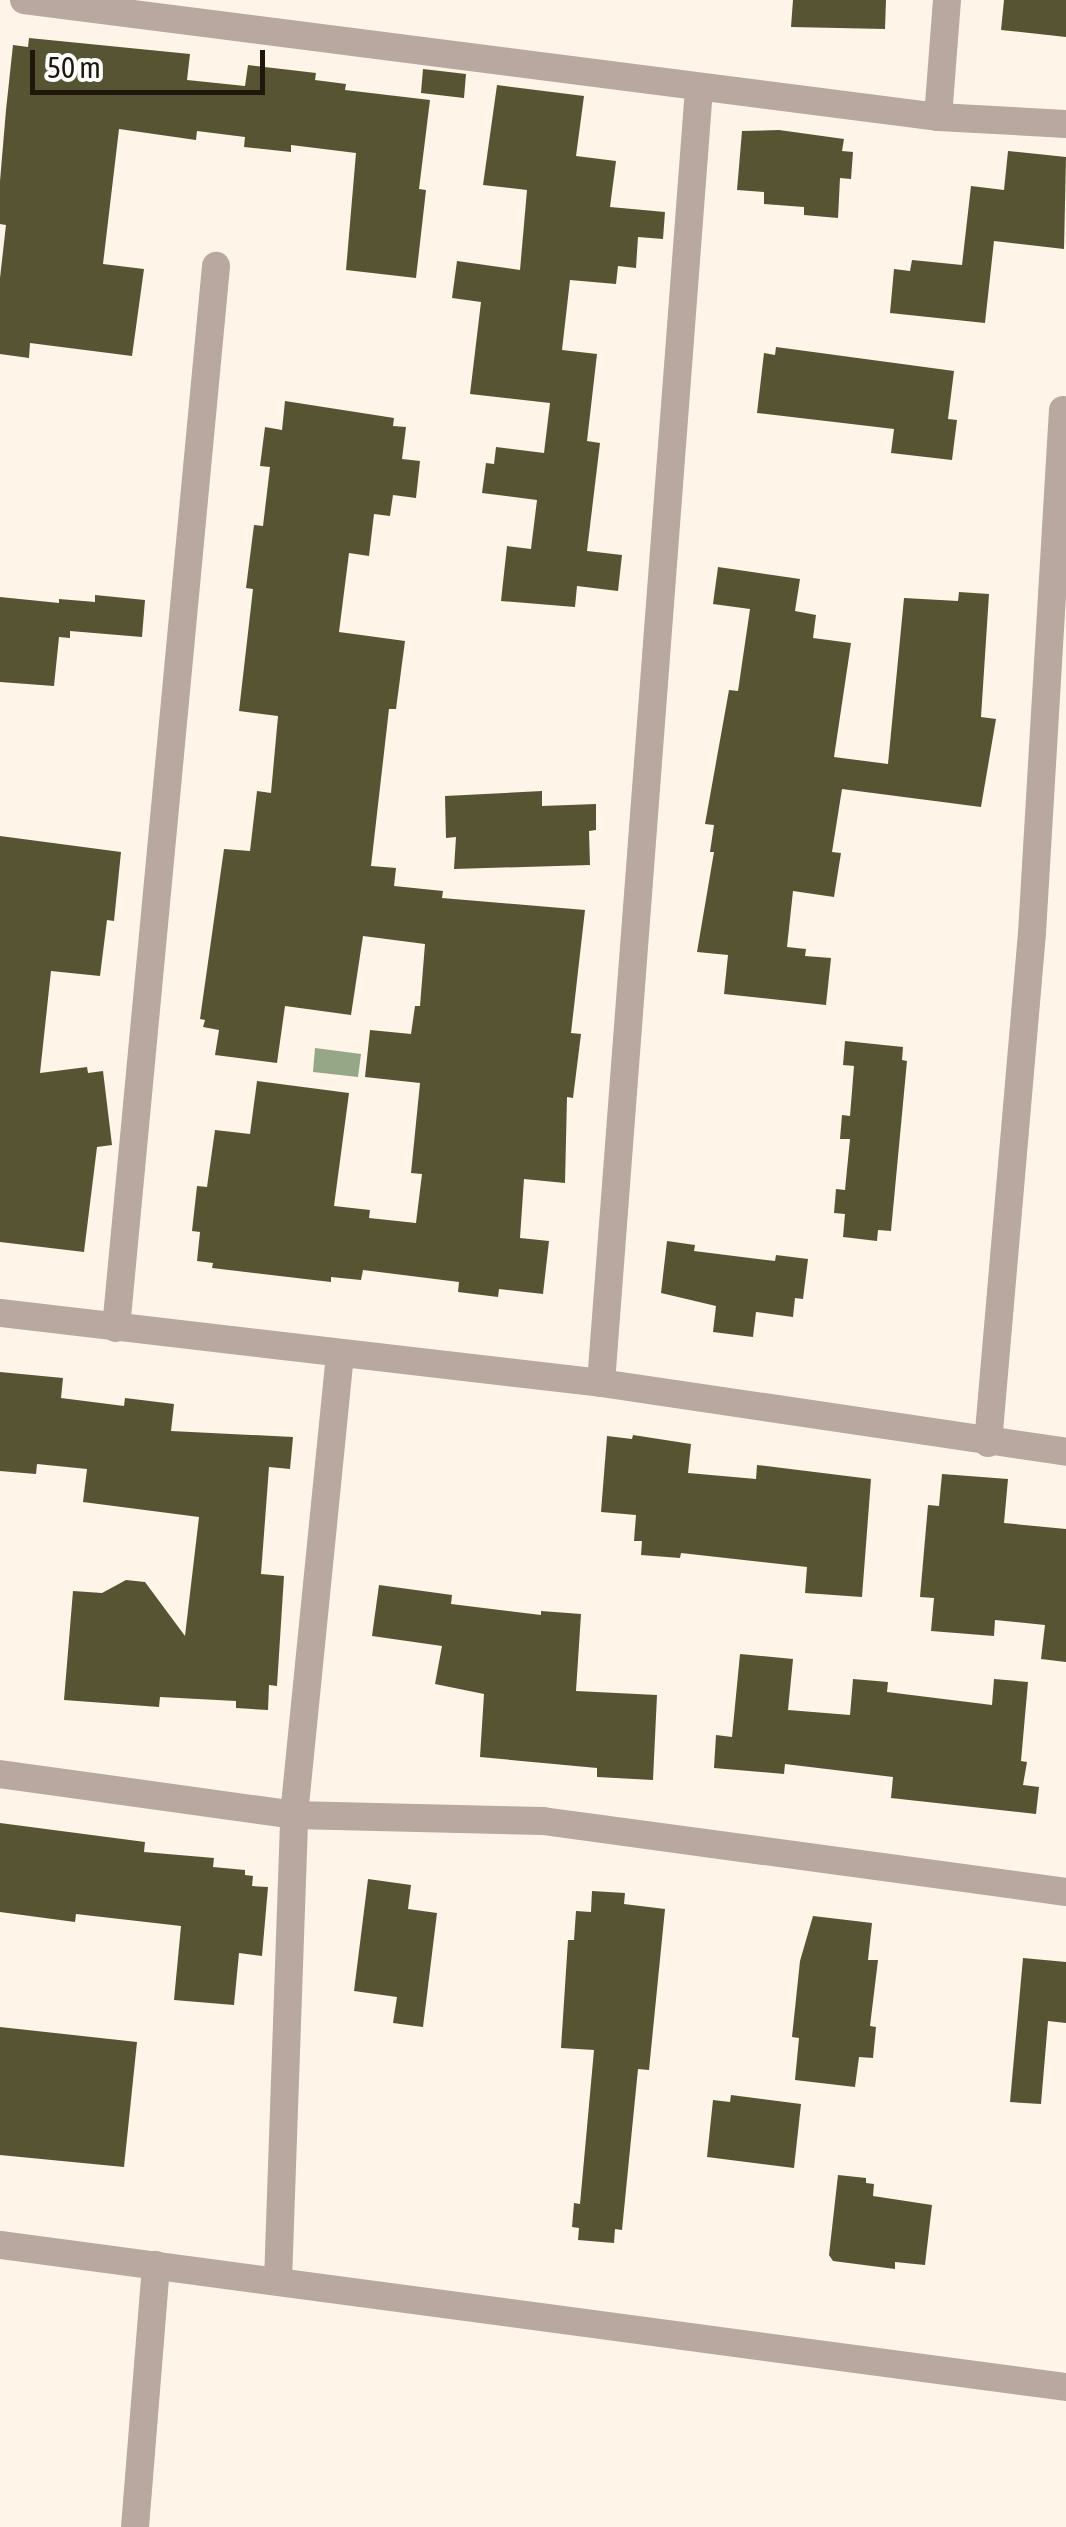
<!DOCTYPE html>
<style>
body{margin:0}
#map{position:relative;width:1066px;height:2527px;overflow:hidden;background:#fef4e7;font-family:"Asap Condensed",sans-serif}
div>[style]{position:absolute}
.water>*{inset:0;background:#95a787}
.building>*{inset:0;background:#575433}
.street>*{height:28px;margin:-14px;padding:0 14px;transform-origin:14px;border-radius:14px;background:#b8a8a0}
span{translate:-50% -50%;white-space:nowrap;text-align:center;line-height:1.15;-webkit-text-stroke:10px #fff;paint-order:stroke}
.scale{position:absolute;left:30px;top:50px;width:235px;height:45px;box-sizing:border-box;border:5px solid #1f170b;border-top:0;padding-left:12px;font-size:30px;line-height:35px;white-space:nowrap;color:#1f170b;-webkit-text-stroke:8px #fff;paint-order:stroke}
</style>
<div id="map">
<div class="water">
<i style="clip-path:polygon(315px 1048px,361px 1054px,358px 1077px,313px 1072px)"></i>
</div>
<div class="building">
<i style="clip-path:polygon(793px 0,886px 0,885px 29px,791px 27px)"></i>
<i style="clip-path:polygon(1004px 0,1066px 0,1066px 37px,1001px 30px)"></i>
<i style="clip-path:polygon(29px 38px,190px 54px,187px 80px,245px 86px,248px 65px,316px 73px,315px 80px,346px 84px,345px 90px,430px 100px,419px 189px,426px 190px,416px 278px,346px 270px,356px 153px,291px 145px,291px 152px,244px 147px,245px 137px,197px 131px,196px 140px,119px 129px,103px 264px,144px 269px,132px 356px,30px 343px,29px 358px,0 354px,0 278px,6px 225px,0 224px,0 181px,6px 110px,13px 45px,28px 47px)"></i>
<i style="clip-path:polygon(423px 69px,466px 74px,464px 98px,421px 93px)"></i>
<i style="clip-path:polygon(497px 85px,584px 96px,576px 156px,616px 161px,610px 207px,665px 212px,663px 239px,638px 237px,636px 268px,618px 266px,616px 284px,570px 280px,562px 350px,597px 354px,587px 441px,600px 443px,587px 551px,622px 555px,618px 591px,577px 586px,575px 607px,501px 601px,507px 546px,531px 549px,537px 500px,482px 493px,486px 463px,494px 464px,496px 447px,544px 453px,550px 403px,470px 394px,481px 302px,452px 298px,457px 261px,520px 270px,527px 190px,483px 185px)"></i>
<i style="clip-path:polygon(779px 130px,844px 139px,842px 151px,853px 152px,851px 179px,840px 178px,838px 218px,804px 215px,804px 207px,764px 204px,764px 192px,737px 190px,742px 131px)"></i>
<i style="clip-path:polygon(1008px 151px,1066px 157px,1064px 249px,994px 241px,985px 323px,890px 313px,894px 269px,910px 271px,912px 260px,962px 265px,971px 186px,1004px 190px)"></i>
<i style="clip-path:polygon(776px 347px,954px 371px,948px 419px,957px 420px,952px 460px,891px 453px,894px 429px,757px 413px,764px 353px,775px 355px)"></i>
<i style="clip-path:polygon(285px 401px,394px 418px,393px 426px,406px 427px,402px 459px,420px 461px,416px 498px,393px 495px,390px 516px,374px 514px,369px 556px,349px 553px,339px 632px,405px 641px,396px 709px,389px 709px,371px 866px,396px 868px,394px 886px,443px 891px,442px 898px,585px 910px,571px 1033px,581px 1034px,573px 1098px,567px 1097px,565px 1183px,524px 1179px,520px 1238px,549px 1241px,543px 1294px,499px 1289px,498px 1297px,458px 1292px,459px 1282px,363px 1270px,361px 1280px,331px 1277px,331px 1282px,212px 1268px,213px 1263px,197px 1261px,200px 1232px,192px 1231px,197px 1186px,207px 1187px,215px 1130px,250px 1134px,257px 1081px,349px 1093px,334px 1206px,370px 1210px,369px 1218px,416px 1223px,422px 1174px,411px 1173px,420px 1083px,365px 1077px,370px 1030px,411px 1034px,415px 1006px,420px 1006px,425px 944px,363px 936px,351px 1015px,285px 1006px,277px 1063px,215px 1055px,219px 1030px,203px 1027px,205px 1020px,200px 1019px,224px 849px,250px 851px,257px 791px,271px 793px,278px 716px,239px 711px,253px 589px,246px 588px,254px 525px,263px 526px,270px 467px,260px 466px,265px 427px,282px 430px)"></i>
<i style="clip-path:polygon(718px 567px,800px 579px,795px 611px,816px 615px,813px 638px,851px 643px,834px 757px,888px 764px,904px 598px,958px 601px,959px 592px,989px 594px,981px 717px,996px 719px,981px 807px,842px 789px,832px 852px,841px 853px,834px 897px,793px 891px,787px 947px,806px 949px,805px 956px,831px 958px,826px 1005px,724px 994px,728px 955px,697px 952px,714px 852px,710px 852px,714px 825px,705px 824px,729px 690px,738px 691px,750px 609px,713px 604px)"></i>
<i style="clip-path:polygon(95px 595px,145px 600px,142px 637px,70px 631px,70px 638px,59px 637px,54px 686px,0 682px,0 597px,59px 603px,59px 599px,95px 602px)"></i>
<i style="clip-path:polygon(542px 791px,542px 806px,596px 804px,596px 830px,589px 831px,590px 865px,454px 869px,456px 837px,446px 838px,445px 796px)"></i>
<i style="clip-path:polygon(0 836px,121px 852px,114px 921px,107px 920px,100px 976px,51px 971px,40px 1073px,87px 1067px,88px 1073px,103px 1071px,112px 1145px,97px 1147px,84px 1252px,0 1242px)"></i>
<i style="clip-path:polygon(845px 1041px,903px 1047px,902px 1060px,907px 1061px,891px 1231px,878px 1230px,877px 1241px,843px 1237px,845px 1214px,834px 1213px,836px 1189px,845px 1190px,850px 1139px,840px 1139px,842px 1115px,850px 1116px,854px 1066px,843px 1065px)"></i>
<i style="clip-path:polygon(667px 1241px,695px 1245px,694px 1251px,775px 1261px,776px 1255px,808px 1259px,803px 1299px,795px 1298px,793px 1317px,756px 1312px,753px 1337px,713px 1332px,716px 1306px,661px 1293px)"></i>
<i style="clip-path:polygon(0 1372px,63px 1378px,61px 1398px,124px 1406px,125px 1398px,174px 1404px,171px 1431px,293px 1437px,290px 1469px,269px 1467px,261px 1574px,284px 1576px,277px 1686px,269px 1685px,268px 1710px,236px 1708px,236px 1701px,160px 1697px,159px 1707px,64px 1700px,73px 1591px,102px 1593px,126px 1580px,145px 1582px,185px 1636px,199px 1517px,83px 1502px,87px 1469px,37px 1464px,36px 1474px,0 1471px)"></i>
<i style="clip-path:polygon(633px 1435px,691px 1444px,688px 1473px,756px 1479px,757px 1465px,871px 1479px,862px 1597px,805px 1593px,807px 1567px,681px 1553px,680px 1558px,641px 1555px,642px 1541px,634px 1541px,636px 1515px,601px 1512px,607px 1436px,632px 1439px)"></i>
<i style="clip-path:polygon(942px 1474px,1008px 1479px,1004px 1523px,1066px 1529px,1066px 1662px,1041px 1659px,1045px 1625px,995px 1620px,994px 1636px,931px 1631px,934px 1598px,920px 1597px,928px 1505px,939px 1506px)"></i>
<i style="clip-path:polygon(379px 1585px,452px 1595px,451px 1604px,541px 1615px,541px 1611px,581px 1614px,576px 1691px,657px 1695px,653px 1780px,597px 1777px,597px 1768px,480px 1757px,484px 1694px,435px 1684px,442px 1646px,372px 1636px)"></i>
<i style="clip-path:polygon(740px 1654px,793px 1659px,788px 1710px,850px 1715px,853px 1679px,888px 1682px,887px 1692px,992px 1705px,994px 1679px,1028px 1682px,1021px 1761px,1027px 1762px,1023px 1785px,1039px 1787px,1036px 1814px,891px 1798px,893px 1777px,785px 1764px,784px 1774px,714px 1768px,716px 1735px,732px 1737px)"></i>
<i style="clip-path:polygon(0 1823px,145px 1842px,144px 1852px,214px 1858px,213px 1867px,245px 1870px,245px 1875px,253px 1876px,252px 1886px,268px 1887px,262px 1956px,239px 1953px,234px 2005px,174px 2000px,181px 1926px,76px 1914px,75px 1922px,0 1912px)"></i>
<i style="clip-path:polygon(368px 1879px,411px 1885px,408px 1909px,437px 1913px,423px 2027px,393px 2023px,397px 1997px,354px 1991px)"></i>
<i style="clip-path:polygon(592px 1891px,625px 1893px,624px 1904px,665px 1909px,649px 2070px,638px 2069px,622px 2230px,615px 2229px,614px 2243px,578px 2240px,579px 2228px,572px 2227px,574px 2203px,580px 2204px,594px 2050px,561px 2048px,568px 1940px,574px 1940px,576px 1911px,591px 1912px)"></i>
<i style="clip-path:polygon(813px 1916px,872px 1923px,868px 1960px,878px 1960px,870px 2026px,876px 2027px,873px 2058px,859px 2057px,855px 2087px,795px 2080px,799px 2038px,792px 2037px,800px 1961px)"></i>
<i style="clip-path:polygon(1023px 1958px,1066px 1962px,1066px 2023px,1048px 2021px,1041px 2104px,1010px 2102px)"></i>
<i style="clip-path:polygon(0 2027px,137px 2042px,124px 2167px,0 2155px)"></i>
<i style="clip-path:polygon(731px 2095px,801px 2104px,794px 2168px,707px 2157px,713px 2100px,730px 2102px)"></i>
<i style="clip-path:polygon(838px 2175px,866px 2178px,866px 2183px,874px 2184px,873px 2196px,932px 2205px,925px 2265px,895px 2262px,895px 2269px,833px 2261px,829px 2255px)"></i>
</div>
<div class="street">
<i style="left:24px;top:0;width:921px;rotate:7.29deg"></i>
<i style="left:938px;top:117px;width:128px;rotate:3.1deg"></i>
<i style="left:938px;top:117px;width:117px;rotate:-85.6deg"></i>
<i style="left:0;top:1313px;width:605px;rotate:6.64deg"></i>
<i style="left:601px;top:1383px;width:470px;rotate:8.4deg"></i>
<i style="left:116px;top:1328px;width:1067px;rotate:-84.62deg"></i>
<i style="left:601px;top:1383px;width:1299px;rotate:-85.67deg"></i>
<i style="left:988px;top:1443px;width:512px;rotate:-85.07deg"></i>
<i style="left:1032px;top:933px;width:524px;rotate:-86.61deg"></i>
<i style="left:0;top:1774px;width:297px;rotate:7.9deg"></i>
<i style="left:294px;top:1815px;width:249px;rotate:1.4deg"></i>
<i style="left:543px;top:1821px;width:528px;rotate:7.73deg"></i>
<i style="left:0;top:2245px;width:1075px;rotate:7.59deg"></i>
<i style="left:278px;top:2281px;width:466px;rotate:-88deg"></i>
<i style="left:294px;top:1815px;width:464px;rotate:-84.3deg"></i>
<i style="left:135px;top:2527px;width:263px;rotate:-85.4deg"></i>
</div>
<div class="scale">50 m</div>
</div>
